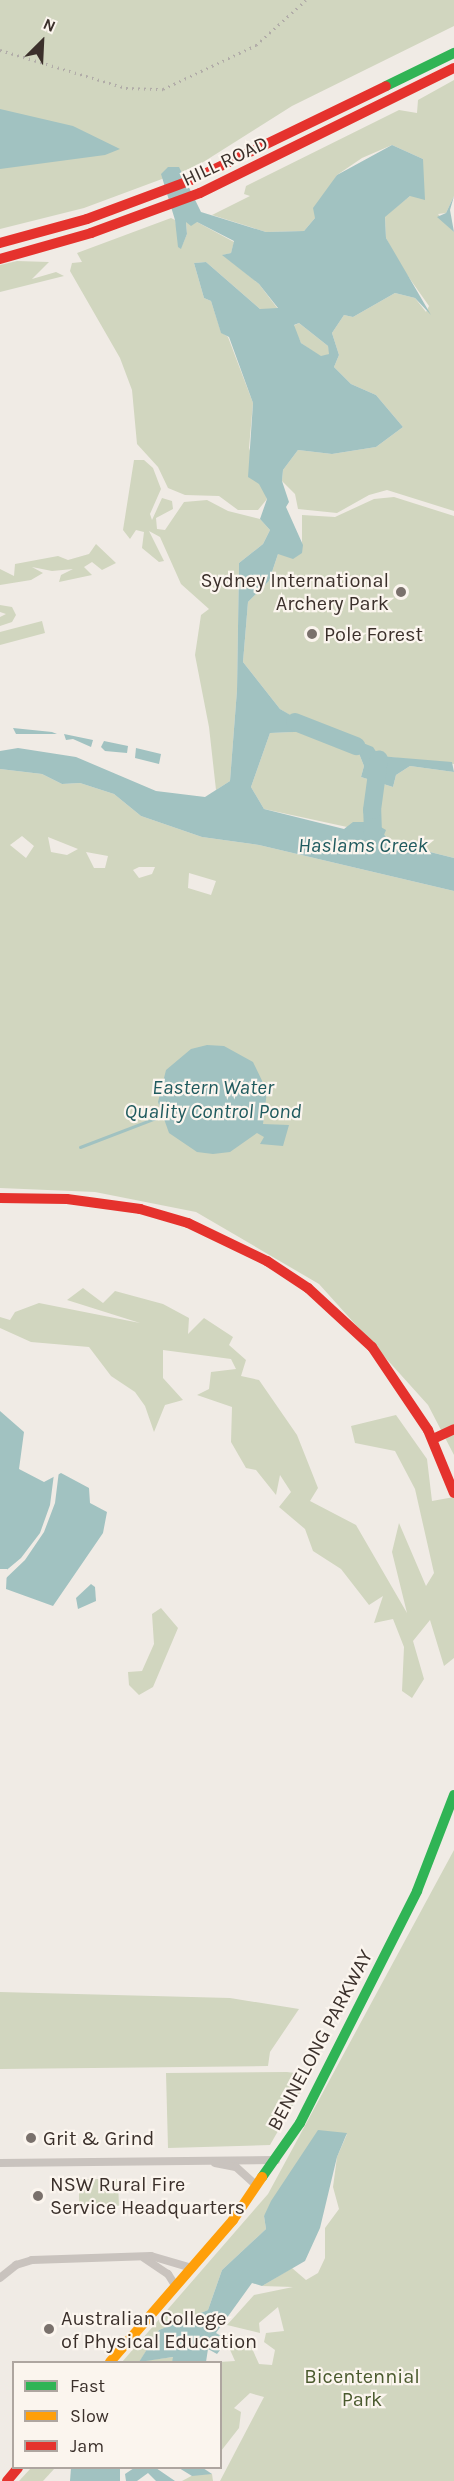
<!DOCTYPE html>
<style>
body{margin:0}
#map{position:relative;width:454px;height:2481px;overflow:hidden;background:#f0ebe5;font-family:Karla,sans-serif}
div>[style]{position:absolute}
.green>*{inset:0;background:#d1d6bf}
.water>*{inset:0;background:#a1c2c1}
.pier>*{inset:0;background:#f0ebe5}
.stream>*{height:3px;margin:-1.5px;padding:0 1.5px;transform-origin:1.5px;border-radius:1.5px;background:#a1c2c1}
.river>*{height:18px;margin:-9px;padding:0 9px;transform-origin:9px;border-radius:9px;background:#a1c2c1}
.street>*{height:8px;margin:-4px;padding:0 4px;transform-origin:4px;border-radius:4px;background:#c9c3be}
.fast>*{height:10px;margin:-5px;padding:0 5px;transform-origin:5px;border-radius:5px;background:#30b455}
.slow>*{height:10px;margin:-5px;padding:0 5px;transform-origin:5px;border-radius:5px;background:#ff9f0a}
.jam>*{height:10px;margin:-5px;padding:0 5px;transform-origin:5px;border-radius:5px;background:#e5322d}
.rail>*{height:3px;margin-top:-1.5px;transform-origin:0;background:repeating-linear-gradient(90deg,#b1aca8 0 1.5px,transparent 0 6px)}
.dots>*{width:16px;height:16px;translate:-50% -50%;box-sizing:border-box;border:3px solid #fbf5ee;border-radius:50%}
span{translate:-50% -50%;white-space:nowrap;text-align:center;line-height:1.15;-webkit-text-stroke:4.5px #fbf5ee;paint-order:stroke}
.street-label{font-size:20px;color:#3b302b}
.poi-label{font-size:20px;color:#3b302b}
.right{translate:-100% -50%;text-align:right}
.left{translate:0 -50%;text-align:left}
.park-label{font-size:20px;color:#4a5a2e}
.water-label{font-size:21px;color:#1f5a5e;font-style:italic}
.legend{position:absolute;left:12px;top:2361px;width:210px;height:108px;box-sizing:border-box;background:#fbf5ee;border:2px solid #aea6a0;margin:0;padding:8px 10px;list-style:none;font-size:18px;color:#3b302b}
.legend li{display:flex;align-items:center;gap:12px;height:30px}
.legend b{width:30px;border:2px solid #aea6a0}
.north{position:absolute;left:12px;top:12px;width:60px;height:60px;-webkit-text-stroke:4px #fbf5ee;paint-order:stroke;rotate:24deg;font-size:16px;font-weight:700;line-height:24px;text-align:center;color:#3b302b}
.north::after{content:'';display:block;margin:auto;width:21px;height:27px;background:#3b302b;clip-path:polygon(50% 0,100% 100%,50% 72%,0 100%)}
</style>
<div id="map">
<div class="green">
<i style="clip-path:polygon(0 0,454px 0,454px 26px,292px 106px,197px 166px,84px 208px,0 229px)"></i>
<i style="clip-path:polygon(454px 80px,454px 196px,446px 213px,438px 214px,454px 232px,454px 511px,387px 490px,369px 495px,337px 513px,298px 509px,295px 494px,282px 481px,283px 470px,298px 450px,332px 454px,376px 447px,403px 427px,376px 395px,351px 384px,334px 367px,339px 355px,332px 333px,344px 315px,353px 317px,395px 293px,415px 298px,426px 312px,429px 306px,398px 262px,386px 238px,385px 216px,410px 196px,423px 173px,423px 159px,392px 145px,362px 158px,337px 175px,315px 218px,304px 231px,266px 232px,212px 215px,250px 196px,244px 194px,246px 186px,399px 110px,417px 113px,418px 100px)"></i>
<i style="clip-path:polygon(171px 218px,175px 220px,181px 248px,187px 234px,186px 222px,197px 222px,234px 242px,231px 253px,223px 255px,259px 284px,278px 309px,260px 309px,206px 262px,194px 263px,204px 298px,211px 301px,221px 332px,228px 337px,253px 403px,249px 448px,267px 499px,258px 510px,238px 510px,219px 496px,185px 495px,168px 488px,158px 467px,137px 444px,132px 390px,120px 358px,70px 271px,72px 263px,82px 262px,77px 253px)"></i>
<i style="clip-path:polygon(17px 261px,49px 262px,32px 279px,56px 272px,64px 276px,0 292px,0 265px)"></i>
<i style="clip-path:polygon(299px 323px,328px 346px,330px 354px,321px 357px,301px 343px,293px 326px)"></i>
<i style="clip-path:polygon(134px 460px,144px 460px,153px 468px,161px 489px,150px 514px,152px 520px,162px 498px,172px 501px,173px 509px,156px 518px,157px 529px,165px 530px,184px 502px,207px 500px,228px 511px,260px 519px,270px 530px,263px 544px,239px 563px,237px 690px,230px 781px,216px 790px,209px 727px,195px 655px,201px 615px,209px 609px,181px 584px,160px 537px,149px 531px,164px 561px,159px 562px,142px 548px,144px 532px,136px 530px,130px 539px,123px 530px)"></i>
<i style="clip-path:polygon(394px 497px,454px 516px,454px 764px,379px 756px,343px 735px,330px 739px,358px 751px,364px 766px,361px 777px,393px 787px,396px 775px,410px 766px,454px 772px,454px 858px,394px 843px,384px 835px,264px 809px,251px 787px,270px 733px,316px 731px,280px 709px,243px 662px,248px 602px,269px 581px,278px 554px,302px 553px,302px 515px,335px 517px,374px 499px)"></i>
<i style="clip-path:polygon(96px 544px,116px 563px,102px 570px,92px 562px,84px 567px,92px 575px,59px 582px,61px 575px,73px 569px,52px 571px,32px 567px,43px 573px,31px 580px,0 585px,0 569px,14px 576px,15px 564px,58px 556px,68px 560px,89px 554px)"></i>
<i style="clip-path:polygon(0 605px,12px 607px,16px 615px,12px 622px,0 626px,0 617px,6px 614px,0 612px)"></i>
<i style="clip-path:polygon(42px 621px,45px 633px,0 645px,0 632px)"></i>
<i style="clip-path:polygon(evenodd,0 769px,42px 774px,62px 784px,80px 783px,114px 794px,141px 816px,202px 837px,259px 845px,454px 891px,454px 1455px,428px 1405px,319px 1284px,196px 1212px,95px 1192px,0 1188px,0 769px,22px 836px,34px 846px,26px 858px,10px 845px,22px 836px,0 769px,48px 837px,78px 849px,67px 855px,51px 852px,48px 837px,0 769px,86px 852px,108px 856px,105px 868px,94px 868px,86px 852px,0 769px,139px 867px,155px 867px,152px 874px,139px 878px,133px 870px,139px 867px,0 769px,189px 873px,216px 881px,211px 895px,188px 888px,189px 873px)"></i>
<i style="clip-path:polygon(83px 1288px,103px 1303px,115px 1291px,163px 1304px,189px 1318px,188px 1334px,204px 1318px,233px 1337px,229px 1345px,246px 1360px,241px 1376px,259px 1380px,297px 1435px,318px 1488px,310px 1501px,356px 1525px,407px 1613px,392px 1552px,399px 1523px,426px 1586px,434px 1573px,415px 1489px,395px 1451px,355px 1443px,351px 1426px,396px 1415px,427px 1459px,432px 1501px,454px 1497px,454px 1658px,444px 1666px,430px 1620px,413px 1641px,424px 1679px,412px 1698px,402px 1691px,404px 1647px,393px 1619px,374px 1623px,383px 1596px,369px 1605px,341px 1569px,313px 1551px,305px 1529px,279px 1507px,291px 1492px,280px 1475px,276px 1495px,256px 1470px,246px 1468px,231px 1442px,232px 1407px,197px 1395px,209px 1389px,211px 1372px,236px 1369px,231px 1359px,163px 1350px,163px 1378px,183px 1400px,165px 1405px,154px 1432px,145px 1406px,135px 1392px,111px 1376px,89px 1347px,31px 1342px,0 1328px,0 1317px,10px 1320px,15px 1312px,39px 1303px,140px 1323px,67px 1300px)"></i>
<i style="clip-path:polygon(161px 1608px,178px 1628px,153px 1687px,139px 1695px,129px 1685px,128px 1672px,142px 1671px,154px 1644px,152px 1614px)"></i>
<i style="clip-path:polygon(454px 1850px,454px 2481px,220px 2481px,264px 2397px,250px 2393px,234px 2408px,241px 2412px,239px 2428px,221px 2451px,219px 2362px,235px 2361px,227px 2343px,250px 2344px,259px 2364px,272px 2365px,275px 2350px,264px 2342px,266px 2333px,284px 2331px,278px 2307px,259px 2323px,260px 2333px,227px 2325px,254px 2295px,293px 2287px,262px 2286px,292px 2268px,306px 2280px,318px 2273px,325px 2258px,325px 2228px,339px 2209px,333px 2187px,337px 2157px,347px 2134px,264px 2216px,266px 2229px,222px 2270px,208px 2310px,159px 2330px,140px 2361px,174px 2357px,172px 2362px,122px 2362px,268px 2194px)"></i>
<i style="clip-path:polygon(0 1992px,230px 1998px,299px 2009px,270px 2052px,268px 2066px,0 2069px)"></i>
<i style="clip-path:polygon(287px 2072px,310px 2075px,270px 2145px,168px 2148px,166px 2073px)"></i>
<i style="clip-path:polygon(79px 2179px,118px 2179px,119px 2208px,79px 2208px)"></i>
<i style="clip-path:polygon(31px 2468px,55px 2468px,43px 2481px,19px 2481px)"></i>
<i style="clip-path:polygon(197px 2473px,212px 2474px,213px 2481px,182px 2481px)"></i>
</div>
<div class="water">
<i style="clip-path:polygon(0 109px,73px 126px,120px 149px,105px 155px,0 169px)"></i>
<i style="clip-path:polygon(evenodd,392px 145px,423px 159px,425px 200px,410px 196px,385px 217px,386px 238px,431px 315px,415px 298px,395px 293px,353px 317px,344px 315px,332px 333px,339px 355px,334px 367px,351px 384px,376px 395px,403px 427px,376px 447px,332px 454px,298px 450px,283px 470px,282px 481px,289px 502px,286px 507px,303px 545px,302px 553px,293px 559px,278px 554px,269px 581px,248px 602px,243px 662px,280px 709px,318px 731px,270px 733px,251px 787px,264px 809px,344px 829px,353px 822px,372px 822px,386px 830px,384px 835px,394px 843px,454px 858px,454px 891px,259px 845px,202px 837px,141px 816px,114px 794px,80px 783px,62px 784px,42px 774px,0 769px,0 751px,18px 748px,76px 757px,156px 791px,205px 797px,230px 781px,237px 690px,239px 563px,263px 544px,270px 530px,260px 519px,267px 499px,259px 484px,248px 477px,253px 403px,229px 337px,221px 333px,211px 301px,204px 298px,194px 263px,206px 262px,260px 309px,278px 308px,259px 284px,222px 255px,231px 253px,234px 241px,197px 222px,191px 226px,186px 222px,187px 234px,181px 249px,178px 247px,175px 220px,161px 174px,168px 167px,179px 167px,201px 212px,266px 232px,304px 231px,315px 218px,313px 208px,337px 175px,392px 145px,299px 323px,328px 346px,329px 354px,321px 356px,301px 343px,294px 325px,299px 323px)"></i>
<i style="clip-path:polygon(454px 196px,450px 210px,454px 232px,437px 217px,446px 213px)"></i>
<i style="clip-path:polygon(13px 728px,52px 732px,57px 734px,16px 734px)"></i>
<i style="clip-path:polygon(64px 734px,93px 740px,91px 747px,73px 739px,66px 740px)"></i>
<i style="clip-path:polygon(343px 735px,373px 747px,379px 756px,452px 762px,454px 772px,410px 766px,396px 775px,393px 787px,361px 777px,364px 766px,358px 751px,329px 739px)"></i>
<i style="clip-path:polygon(104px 741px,128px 746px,127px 753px,105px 751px,101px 747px)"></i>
<i style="clip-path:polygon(136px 748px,161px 754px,159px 764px,135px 758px)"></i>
<i style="clip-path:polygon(207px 1045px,224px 1046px,253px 1062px,267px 1091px,263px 1124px,289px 1125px,283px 1146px,260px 1144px,264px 1137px,257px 1133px,230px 1152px,213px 1154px,197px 1152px,169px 1133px,158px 1102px,166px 1070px,191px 1049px)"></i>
<i style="clip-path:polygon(0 1411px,24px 1432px,19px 1469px,44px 1482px,61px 1473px,89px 1488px,90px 1503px,107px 1512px,103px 1533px,53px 1606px,6px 1589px,7px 1569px,0 1569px)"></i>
<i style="clip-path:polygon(91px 1584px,95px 1587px,96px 1601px,78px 1609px,76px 1598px)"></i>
<i style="clip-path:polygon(318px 2130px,347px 2133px,337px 2157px,320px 2228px,305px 2261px,262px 2286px,252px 2283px,216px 2333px,228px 2340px,217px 2354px,208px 2349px,206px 2362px,172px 2362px,173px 2357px,139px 2362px,159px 2330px,208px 2310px,222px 2270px,266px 2229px,264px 2216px,271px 2201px)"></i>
<i style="clip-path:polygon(71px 2468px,120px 2468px,120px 2481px,70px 2481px)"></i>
<i style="clip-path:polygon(134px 2468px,156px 2468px,175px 2481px,156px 2481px,148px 2473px,137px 2481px,126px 2481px,125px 2474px)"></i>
<i style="clip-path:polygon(179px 2468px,203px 2468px,212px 2474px,192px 2476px)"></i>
</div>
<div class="pier">
<i style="clip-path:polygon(59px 1471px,55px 1503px,44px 1532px,25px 1560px,3px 1581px,3px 1573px,21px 1558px,40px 1533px,50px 1505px,54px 1474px)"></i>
</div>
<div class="stream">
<i style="left:80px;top:1147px;width:87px;rotate:-20.9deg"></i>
</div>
<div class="river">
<i style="left:295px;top:722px;width:66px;rotate:21.5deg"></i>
<i style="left:379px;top:844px;width:13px;rotate:-119deg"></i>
<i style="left:373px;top:833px;width:23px;rotate:-92deg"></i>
<i style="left:372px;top:810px;width:51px;rotate:-82.2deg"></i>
</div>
<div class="street">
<i style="left:0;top:2163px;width:276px;rotate:-0.6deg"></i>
<i style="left:215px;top:2163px;width:21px;rotate:11deg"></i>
<i style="left:236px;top:2167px;width:28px;rotate:42deg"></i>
<i style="left:144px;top:2258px;width:29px;rotate:34deg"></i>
<i style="left:168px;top:2274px;width:15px;rotate:58deg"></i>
<i style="left:0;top:2278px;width:21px;rotate:-39deg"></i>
<i style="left:16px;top:2265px;width:17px;rotate:-17deg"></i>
<i style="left:32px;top:2260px;width:119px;rotate:-1.9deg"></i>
<i style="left:151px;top:2256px;width:43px;rotate:16.3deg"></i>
</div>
<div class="fast">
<i style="left:386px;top:86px;width:76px;rotate:-25.9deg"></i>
<i style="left:262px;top:2177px;width:66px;rotate:-54.9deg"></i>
<i style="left:300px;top:2123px;width:260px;rotate:-63.2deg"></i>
<i style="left:417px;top:1891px;width:103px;rotate:-68.9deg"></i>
</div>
<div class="slow">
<i style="left:110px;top:2362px;width:188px;rotate:-49.1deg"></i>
<i style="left:233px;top:2220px;width:52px;rotate:-56deg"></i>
</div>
<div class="jam">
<i style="left:0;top:243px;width:90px;rotate:-15.4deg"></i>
<i style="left:87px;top:219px;width:114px;rotate:-20.5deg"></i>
<i style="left:194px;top:179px;width:213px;rotate:-25.8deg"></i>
<i style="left:0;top:259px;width:95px;rotate:-15.9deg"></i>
<i style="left:91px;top:233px;width:116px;rotate:-20.2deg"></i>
<i style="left:200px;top:193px;width:283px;rotate:-26.2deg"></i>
<i style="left:0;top:1198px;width:67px;rotate:0.9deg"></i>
<i style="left:67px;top:1199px;width:74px;rotate:7.8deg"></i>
<i style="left:140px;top:1209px;width:50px;rotate:16.3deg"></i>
<i style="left:188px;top:1223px;width:88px;rotate:25.7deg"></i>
<i style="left:267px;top:1261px;width:49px;rotate:33.4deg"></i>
<i style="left:308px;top:1288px;width:87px;rotate:42.7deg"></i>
<i style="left:372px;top:1347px;width:100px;rotate:56deg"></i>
<i style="left:428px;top:1430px;width:68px;rotate:67.6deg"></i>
<i style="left:433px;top:1439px;width:23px;rotate:-25deg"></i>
<i style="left:7px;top:2481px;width:17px;rotate:-50deg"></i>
</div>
<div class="rail">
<i style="left:0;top:50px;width:132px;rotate:16.8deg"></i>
<i style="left:126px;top:88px;width:37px;rotate:2deg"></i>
<i style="left:163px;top:89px;width:103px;rotate:-25.3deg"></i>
<i style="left:256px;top:45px;width:67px;rotate:-42deg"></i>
</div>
<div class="dots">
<i style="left:401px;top:592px;background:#7a716c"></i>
<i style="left:312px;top:634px;background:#7a716c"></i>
<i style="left:31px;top:2138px;background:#7a716c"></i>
<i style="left:38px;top:2196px;background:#7a716c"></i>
<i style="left:49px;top:2329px;background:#7a716c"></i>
</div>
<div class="street-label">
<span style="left:225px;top:161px;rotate:-25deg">HILL ROAD</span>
<span style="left:320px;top:2040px;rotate:-62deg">BENNELONG PARKWAY</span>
</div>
<div class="poi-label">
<span class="right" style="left:389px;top:592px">Sydney International<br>Archery Park</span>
<span class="left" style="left:324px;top:634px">Pole Forest</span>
<span class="left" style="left:43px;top:2138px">Grit &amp; Grind</span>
<span class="left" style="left:50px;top:2196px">NSW Rural Fire<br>Service Headquarters</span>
<span class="left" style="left:61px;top:2330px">Australian College<br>of Physical Education</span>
</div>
<div class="park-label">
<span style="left:362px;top:2388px">Bicentennial<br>Park</span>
</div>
<div class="water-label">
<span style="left:363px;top:845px">Haslams Creek</span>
<span style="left:213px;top:1099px">Eastern Water<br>Quality Control Pond</span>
</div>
<ul class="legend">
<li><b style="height:8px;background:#30b455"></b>Fast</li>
<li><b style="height:8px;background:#ff9f0a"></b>Slow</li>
<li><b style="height:8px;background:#e5322d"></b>Jam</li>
</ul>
<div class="north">N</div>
</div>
